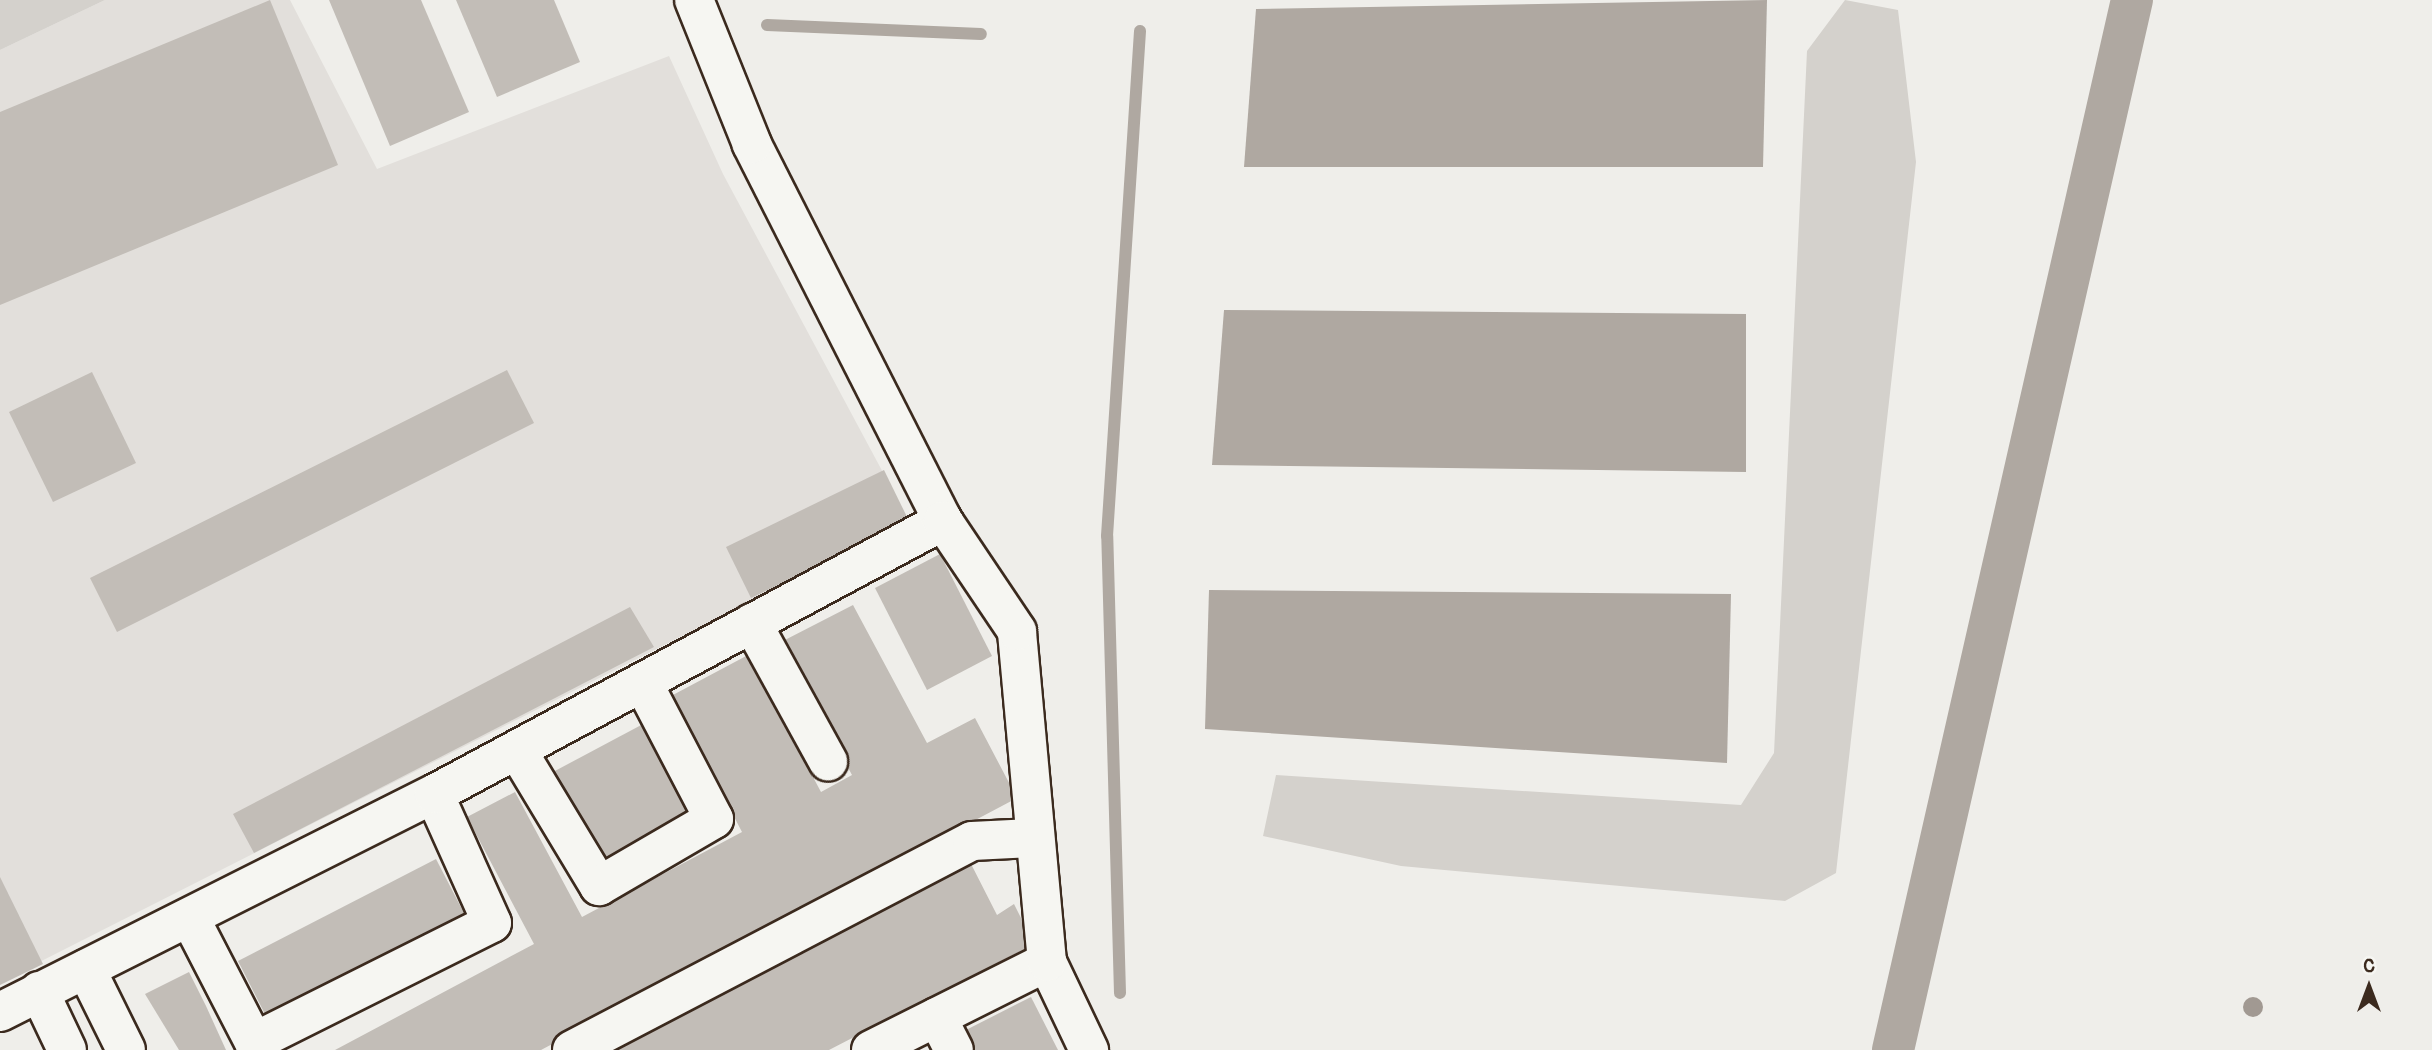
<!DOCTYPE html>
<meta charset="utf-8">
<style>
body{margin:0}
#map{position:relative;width:2432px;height:1050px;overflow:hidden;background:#efeeea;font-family:Pangolin,sans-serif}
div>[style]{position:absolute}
.built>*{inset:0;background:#e2dfdb}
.green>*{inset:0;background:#d4d1cc}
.water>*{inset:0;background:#afa8a1}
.stream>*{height:12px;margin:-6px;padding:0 6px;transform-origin:6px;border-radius:6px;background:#afa8a1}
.canal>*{height:42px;margin:-21px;padding:0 21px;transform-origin:21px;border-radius:21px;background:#afa8a1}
.building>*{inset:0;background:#c2bdb7}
.roads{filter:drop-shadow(2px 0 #3b2a1e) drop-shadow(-2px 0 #3b2a1e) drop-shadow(0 2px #3b2a1e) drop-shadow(0 -2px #3b2a1e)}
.minor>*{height:38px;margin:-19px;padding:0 19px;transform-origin:19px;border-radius:19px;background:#f6f6f2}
.trees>*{width:20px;height:20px;margin:-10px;border-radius:50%;background:#a19992}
span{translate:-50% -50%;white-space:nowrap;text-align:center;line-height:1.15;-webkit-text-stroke:7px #f6f6f2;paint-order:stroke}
.north{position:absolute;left:2334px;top:952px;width:70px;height:70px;-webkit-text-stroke:5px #f6f6f2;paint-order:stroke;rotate:0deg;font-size:19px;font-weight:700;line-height:28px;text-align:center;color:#3b2a1e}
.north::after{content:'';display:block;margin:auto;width:24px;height:32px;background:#3b2a1e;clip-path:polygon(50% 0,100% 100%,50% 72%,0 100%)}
</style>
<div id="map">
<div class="built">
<i style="clip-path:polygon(105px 0,290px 0,377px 169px,669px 56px,723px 174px,909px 521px,0 982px,0 50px)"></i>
</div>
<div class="green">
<i style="clip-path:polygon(0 0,105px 0,0 50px)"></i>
<i style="clip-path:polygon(1845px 0,1898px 10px,1916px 162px,1836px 873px,1785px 901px,1401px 866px,1263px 836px,1276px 775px,1741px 805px,1774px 753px,1807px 51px)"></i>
</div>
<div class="water">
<i style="clip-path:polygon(1767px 0,1763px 167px,1244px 167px,1256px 9px)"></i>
<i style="clip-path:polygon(1224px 310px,1746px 314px,1746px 472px,1212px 465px)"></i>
<i style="clip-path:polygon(1209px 590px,1731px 594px,1727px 763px,1205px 729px)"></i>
</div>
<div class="stream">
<i style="left:767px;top:25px;width:214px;rotate:2.4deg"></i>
<i style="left:1120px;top:993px;width:457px;rotate:-91.6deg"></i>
<i style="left:1107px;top:536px;width:506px;rotate:-86.26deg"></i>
</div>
<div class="canal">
<i style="left:1893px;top:1050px;width:1077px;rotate:-77.18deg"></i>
</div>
<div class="building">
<i style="clip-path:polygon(270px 0,338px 165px,0 305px,0 112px)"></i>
<i style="clip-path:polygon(329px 0,421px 0,469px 112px,390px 146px)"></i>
<i style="clip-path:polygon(456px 0,554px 0,580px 62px,497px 97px)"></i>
<i style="clip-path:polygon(507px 370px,534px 423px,117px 632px,90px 578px)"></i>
<i style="clip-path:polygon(92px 372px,136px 463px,53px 502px,9px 412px)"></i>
<i style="clip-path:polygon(884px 470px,909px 521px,751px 598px,726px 547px)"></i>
<i style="clip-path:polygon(940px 554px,992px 656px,927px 690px,875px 588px)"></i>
<i style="clip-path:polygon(853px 605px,927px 743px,975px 718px,1017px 798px,541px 1050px,335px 1050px,534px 944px,467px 817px,515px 792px,582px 917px,742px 832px,671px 696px,748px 655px,821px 792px,852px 775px,781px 642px)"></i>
<i style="clip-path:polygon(630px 607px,654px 647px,254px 853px,233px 814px)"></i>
<i style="clip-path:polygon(645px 723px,695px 819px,602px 867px,553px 772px)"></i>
<i style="clip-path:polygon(436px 859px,465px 915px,267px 1018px,238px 961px)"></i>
<i style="clip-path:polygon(969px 860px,997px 915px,1014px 904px,1034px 944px,829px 1050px,599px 1050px)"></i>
<i style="clip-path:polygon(0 877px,43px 964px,0 985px)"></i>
<i style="clip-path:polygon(189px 972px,206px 1006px,226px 1050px,179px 1050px,145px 994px)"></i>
<i style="clip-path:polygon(1031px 997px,1058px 1050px,971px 1050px,962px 1032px)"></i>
</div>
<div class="roads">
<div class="minor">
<i style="left:752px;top:623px;width:158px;rotate:61.2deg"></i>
<i style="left:517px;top:750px;width:159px;rotate:58.9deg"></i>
<i style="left:599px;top:886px;width:133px;rotate:-30.2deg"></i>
<i style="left:714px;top:819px;width:153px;rotate:-117.6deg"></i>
<i style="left:191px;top:920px;width:137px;rotate:62.7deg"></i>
<i style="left:254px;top:1042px;width:266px;rotate:-26.6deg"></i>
<i style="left:492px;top:923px;width:141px;rotate:-114.2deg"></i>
<i style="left:1047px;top:962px;width:98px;rotate:64.5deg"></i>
<i style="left:86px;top:969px;width:90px;rotate:63.7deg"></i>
<i style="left:39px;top:991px;width:65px;rotate:64.6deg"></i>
<i style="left:0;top:1012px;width:486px;rotate:-26.7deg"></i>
<i style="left:434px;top:794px;width:578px;rotate:-28.21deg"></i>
<i style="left:943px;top:521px;width:423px;rotate:-116.9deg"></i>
<i style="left:752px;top:144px;width:155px;rotate:-111.9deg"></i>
<i style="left:937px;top:1017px;width:37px;rotate:63deg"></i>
<i style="left:572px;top:1050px;width:451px;rotate:-27.6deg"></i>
<i style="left:972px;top:841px;width:60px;rotate:-2.9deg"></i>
<i style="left:871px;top:1050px;width:197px;rotate:-26.6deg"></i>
<i style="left:1047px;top:962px;width:332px;rotate:-95.2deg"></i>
<i style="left:1017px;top:631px;width:133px;rotate:-123.9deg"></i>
</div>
</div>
<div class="trees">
<i style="left:2253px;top:1007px"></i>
</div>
<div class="north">С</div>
</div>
